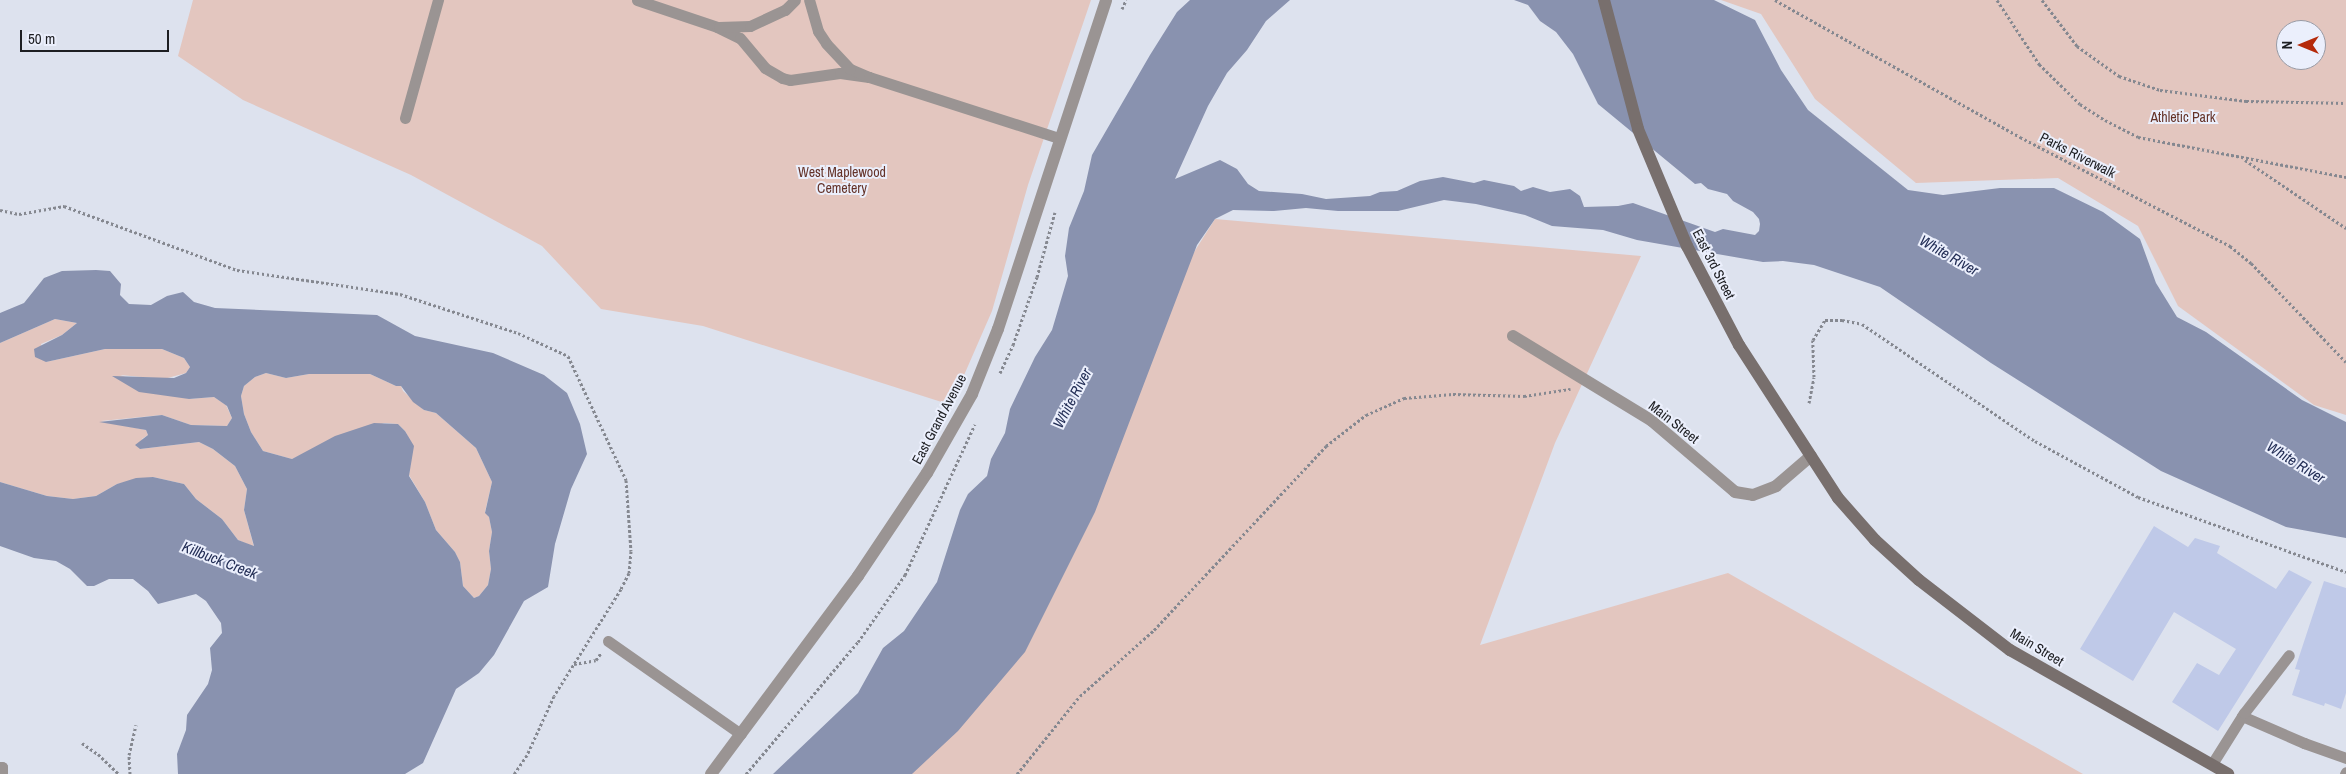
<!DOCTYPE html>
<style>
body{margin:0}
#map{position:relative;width:2346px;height:774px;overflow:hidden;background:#dde2ee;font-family:"Archivo Narrow",sans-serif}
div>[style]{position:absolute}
.green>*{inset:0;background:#e3c6bf}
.water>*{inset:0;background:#8992af}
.building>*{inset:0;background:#bfc9e8}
.path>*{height:3px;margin-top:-1.5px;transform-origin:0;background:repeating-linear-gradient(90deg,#858890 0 2.5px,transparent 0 5px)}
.service>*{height:11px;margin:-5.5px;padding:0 5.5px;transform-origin:5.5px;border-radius:5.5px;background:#9a9493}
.minor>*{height:12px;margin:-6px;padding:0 6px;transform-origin:6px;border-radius:6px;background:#9a9493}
.secondary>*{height:12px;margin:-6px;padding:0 6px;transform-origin:6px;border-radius:6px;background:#786f6d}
span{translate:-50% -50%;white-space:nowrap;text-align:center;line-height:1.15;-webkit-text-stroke:4px #ebeffc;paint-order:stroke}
.park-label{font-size:14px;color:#643228}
.street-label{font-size:14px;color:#1d1e22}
.water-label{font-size:15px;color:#232e56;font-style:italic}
.north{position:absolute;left:2276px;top:20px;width:50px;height:50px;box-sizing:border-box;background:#ebeffc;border:1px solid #999ba5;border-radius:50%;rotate:270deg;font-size:14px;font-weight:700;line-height:20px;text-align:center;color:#1d1e22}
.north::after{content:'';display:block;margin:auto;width:18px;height:22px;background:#b52a0b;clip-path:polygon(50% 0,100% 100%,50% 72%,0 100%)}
.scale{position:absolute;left:20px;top:30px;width:149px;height:22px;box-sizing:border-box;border:2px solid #1d1e22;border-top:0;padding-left:6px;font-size:15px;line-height:18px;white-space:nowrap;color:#1d1e22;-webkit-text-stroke:4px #ebeffc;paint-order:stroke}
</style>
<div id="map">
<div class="green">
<i style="clip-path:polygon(193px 0,1091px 0,1028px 185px,992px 311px,951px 405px,703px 326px,601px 309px,542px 246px,411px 175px,243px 100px,178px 56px)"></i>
<i style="clip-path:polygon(evenodd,1721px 0,2346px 0,2346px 415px,2314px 405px,2178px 306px,2138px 226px,2058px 178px,1916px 183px,1815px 99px,1761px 14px,1721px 0,2286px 30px,2316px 30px,2316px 60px,2286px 60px,2286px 30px)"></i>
<i style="clip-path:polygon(1215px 219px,1641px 256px,1555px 443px,1480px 645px,1728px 573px,2083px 774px,864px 774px)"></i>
<i style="clip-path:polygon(55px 319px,77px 323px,62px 335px,41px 344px,46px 362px,105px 349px,162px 349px,184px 358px,190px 367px,186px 373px,164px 379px,120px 375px,189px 399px,214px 397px,226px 405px,232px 418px,227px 426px,191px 425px,162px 415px,101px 421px,146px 430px,148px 435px,142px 439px,140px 449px,199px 442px,213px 449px,235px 466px,247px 489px,244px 510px,254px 547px,238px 540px,222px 519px,196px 499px,184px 484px,153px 477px,117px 484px,96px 496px,73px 499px,47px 496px,0 482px,0 343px)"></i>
<i style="clip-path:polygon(266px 373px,286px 378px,309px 374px,370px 374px,396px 386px,401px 386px,403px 391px,424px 410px,436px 413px,476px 448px,492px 482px,485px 512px,489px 517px,492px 532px,489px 551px,491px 569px,488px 585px,479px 596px,474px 598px,463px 586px,460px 562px,455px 552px,436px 530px,425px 502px,409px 475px,413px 446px,405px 431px,398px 424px,384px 423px,322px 445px,292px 459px,263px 451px,251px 432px,244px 414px,241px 396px,244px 386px,255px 377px)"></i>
</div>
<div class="water">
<i style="clip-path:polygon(1190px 0,1290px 0,1266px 21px,1247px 50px,1227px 73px,1208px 106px,1175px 179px,1220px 160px,1237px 169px,1248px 184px,1259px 191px,1302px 194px,1326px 199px,1370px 196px,1380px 192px,1397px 191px,1420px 181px,1443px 177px,1474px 183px,1484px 180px,1514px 186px,1521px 191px,1533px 187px,1550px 192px,1570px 189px,1580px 196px,1584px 207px,1618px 206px,1633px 203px,1715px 232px,1723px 229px,1755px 235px,1759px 231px,1760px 224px,1759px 219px,1753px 212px,1733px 201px,1727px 194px,1708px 189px,1701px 183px,1695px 184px,1598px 104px,1573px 54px,1556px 32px,1540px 21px,1528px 5px,1514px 0,1714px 0,1755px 20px,1781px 70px,1808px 110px,1908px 190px,1943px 195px,2000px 188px,2054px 188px,2103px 212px,2140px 239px,2156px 283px,2177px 317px,2206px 332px,2302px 400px,2346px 422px,2346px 538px,2286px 527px,2161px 471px,1991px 363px,1880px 287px,1814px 265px,1783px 261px,1763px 262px,1637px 240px,1603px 230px,1552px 226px,1525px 215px,1476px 204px,1444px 200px,1398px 211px,1338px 211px,1306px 208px,1274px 211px,1233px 210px,1215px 219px,1197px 245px,1095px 512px,1025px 652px,958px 731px,912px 774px,773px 774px,858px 693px,883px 648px,904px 631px,937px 582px,960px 510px,968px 494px,987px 476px,991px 459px,1005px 433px,1010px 409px,1035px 357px,1052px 330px,1068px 276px,1065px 256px,1069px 228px,1084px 191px,1092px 155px,1150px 55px,1177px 12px)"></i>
<i style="clip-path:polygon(evenodd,96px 270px,110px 271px,121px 284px,120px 295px,129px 304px,151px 305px,167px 296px,183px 292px,194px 302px,215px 308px,377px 315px,415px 336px,493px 353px,544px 375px,567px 393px,580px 424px,587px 454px,571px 489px,555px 544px,548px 587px,524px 601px,494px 655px,479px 673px,456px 689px,423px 763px,405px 774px,178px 774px,177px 754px,186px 730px,187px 715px,208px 684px,212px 670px,210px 648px,222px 633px,221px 623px,206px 601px,196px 594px,158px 604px,148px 591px,133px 579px,109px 579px,94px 586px,87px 586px,70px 569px,56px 561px,34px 558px,0 546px,0 482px,47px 496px,73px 499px,96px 496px,117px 484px,136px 478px,153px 477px,184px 484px,196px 499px,222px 519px,238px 540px,254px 546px,244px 510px,247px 489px,235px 466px,213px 449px,199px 442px,140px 449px,135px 445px,148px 435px,146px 430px,99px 422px,162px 415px,191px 425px,227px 426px,232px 418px,227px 406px,214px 397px,189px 399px,139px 392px,112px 376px,174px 378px,186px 373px,190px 367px,184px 358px,162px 349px,105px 349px,46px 362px,35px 357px,34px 349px,62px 335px,77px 323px,55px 319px,0 343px,0 313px,24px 303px,44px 278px,62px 271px,96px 270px,266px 373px,286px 378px,309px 374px,370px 374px,396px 386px,401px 386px,413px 402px,424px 410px,436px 413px,476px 448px,492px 482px,485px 513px,489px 517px,492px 532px,489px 551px,491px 569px,488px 585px,479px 596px,474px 598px,463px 586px,460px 562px,455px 552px,436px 530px,425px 502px,409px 476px,414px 446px,405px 431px,398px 424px,374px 423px,335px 436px,292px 459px,263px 451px,251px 432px,244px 414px,241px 396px,244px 386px,255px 377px,266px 373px)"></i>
</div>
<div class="building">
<i style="clip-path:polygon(2154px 526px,2188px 547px,2195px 538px,2220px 546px,2217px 553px,2276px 589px,2289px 570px,2312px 582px,2218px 731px,2172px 702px,2197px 663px,2219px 675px,2236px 649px,2174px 612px,2133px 681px,2080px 649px)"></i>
<i style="clip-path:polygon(2324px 581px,2346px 588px,2346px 693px,2341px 709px,2325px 703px,2324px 706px,2292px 695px,2300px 670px,2295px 669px)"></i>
</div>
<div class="path">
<i style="left:1775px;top:0;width:281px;rotate:29.2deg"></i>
<i style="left:2020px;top:137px;width:237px;rotate:27.4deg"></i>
<i style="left:2230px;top:246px;width:27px;rotate:39deg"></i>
<i style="left:2251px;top:263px;width:137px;rotate:46.2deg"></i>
<i style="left:1997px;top:0;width:77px;rotate:56.7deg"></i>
<i style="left:2039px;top:64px;width:57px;rotate:44.3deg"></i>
<i style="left:2080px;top:104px;width:30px;rotate:33deg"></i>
<i style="left:2105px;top:120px;width:37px;rotate:27deg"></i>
<i style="left:2138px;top:137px;width:212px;rotate:10.9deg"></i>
<i style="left:2042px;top:0;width:58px;rotate:52.7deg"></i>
<i style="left:2077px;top:46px;width:52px;rotate:35.5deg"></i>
<i style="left:2119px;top:76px;width:43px;rotate:18.9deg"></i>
<i style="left:2160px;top:90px;width:87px;rotate:7.3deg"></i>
<i style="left:2246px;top:101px;width:100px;rotate:1.1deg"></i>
<i style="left:1122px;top:9px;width:10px;rotate:-66deg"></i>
<i style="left:2245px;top:160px;width:122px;rotate:34deg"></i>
<i style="left:0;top:210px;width:19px;rotate:12deg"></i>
<i style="left:19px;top:214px;width:46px;rotate:-10.1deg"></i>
<i style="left:64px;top:206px;width:184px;rotate:20.3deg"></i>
<i style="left:237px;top:270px;width:165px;rotate:8.4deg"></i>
<i style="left:400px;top:294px;width:124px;rotate:18.3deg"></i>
<i style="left:518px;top:333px;width:55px;rotate:24.7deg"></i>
<i style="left:568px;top:356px;width:137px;rotate:64.9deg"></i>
<i style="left:626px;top:480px;width:71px;rotate:86deg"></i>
<i style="left:631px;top:551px;width:22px;rotate:95deg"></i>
<i style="left:629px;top:573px;width:18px;rotate:117deg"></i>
<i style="left:621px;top:589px;width:126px;rotate:122.1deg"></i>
<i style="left:554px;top:696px;width:65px;rotate:114.6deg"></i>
<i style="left:527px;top:755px;width:23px;rotate:124deg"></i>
<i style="left:1000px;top:373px;width:31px;rotate:-65deg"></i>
<i style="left:1013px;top:345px;width:72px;rotate:-70.6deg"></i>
<i style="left:1037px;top:277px;width:67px;rotate:-74.5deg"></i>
<i style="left:1809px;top:403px;width:26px;rotate:-79deg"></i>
<i style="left:1814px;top:377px;width:37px;rotate:-92deg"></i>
<i style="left:1813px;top:340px;width:23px;rotate:-59deg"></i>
<i style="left:1825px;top:320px;width:17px"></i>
<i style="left:1842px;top:320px;width:20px;rotate:11deg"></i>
<i style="left:1862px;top:324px;width:209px;rotate:34.1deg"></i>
<i style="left:2035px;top:441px;width:117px;rotate:28.5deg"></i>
<i style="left:2138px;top:497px;width:221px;rotate:19.8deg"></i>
<i style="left:574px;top:664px;width:22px;rotate:-10deg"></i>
<i style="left:596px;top:660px;width:9px;rotate:-54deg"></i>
<i style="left:82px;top:743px;width:19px;rotate:35deg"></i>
<i style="left:98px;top:754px;width:29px;rotate:44deg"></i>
<i style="left:130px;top:774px;width:19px;rotate:-93deg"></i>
<i style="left:129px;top:755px;width:31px;rotate:-77deg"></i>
<i style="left:746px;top:774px;width:173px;rotate:-49.7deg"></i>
<i style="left:858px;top:642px;width:82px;rotate:-55deg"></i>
<i style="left:905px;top:575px;width:166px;rotate:-65.1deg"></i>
<i style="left:1017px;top:774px;width:100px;rotate:-51.1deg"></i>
<i style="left:1080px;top:696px;width:99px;rotate:-41.7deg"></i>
<i style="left:1154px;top:630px;width:252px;rotate:-46.9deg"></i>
<i style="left:1326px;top:446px;width:51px;rotate:-37.8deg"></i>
<i style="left:1366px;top:415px;width:42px;rotate:-24.1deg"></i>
<i style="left:1404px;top:398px;width:49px;rotate:-4.7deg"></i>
<i style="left:1453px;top:394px;width:71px;rotate:1.6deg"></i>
<i style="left:1524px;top:396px;width:47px;rotate:-8.7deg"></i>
</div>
<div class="service">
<i style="left:637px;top:0;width:84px;rotate:18.6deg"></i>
<i style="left:717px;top:27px;width:25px;rotate:26deg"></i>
<i style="left:740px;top:38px;width:39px;rotate:50deg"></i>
<i style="left:765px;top:68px;width:20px;rotate:30deg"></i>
<i style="left:782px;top:78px;width:8px;rotate:14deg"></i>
<i style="left:790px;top:80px;width:50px;rotate:-8deg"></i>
<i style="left:840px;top:73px;width:29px;rotate:8deg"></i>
<i style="left:869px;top:77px;width:21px;rotate:-157deg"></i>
<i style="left:850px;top:69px;width:35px;rotate:-133deg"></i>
<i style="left:826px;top:43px;width:14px;rotate:-124deg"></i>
<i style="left:818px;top:31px;width:32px;rotate:-106deg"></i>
<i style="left:719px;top:27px;width:31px;rotate:-2deg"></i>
<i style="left:750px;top:26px;width:38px;rotate:-25deg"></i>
<i style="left:785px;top:10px;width:14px;rotate:-45deg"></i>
<i style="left:869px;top:77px;width:200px;rotate:17.8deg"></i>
<i style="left:405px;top:118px;width:123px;rotate:-74.4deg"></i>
<i style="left:608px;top:641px;width:162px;rotate:35deg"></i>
<i style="left:2242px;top:716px;width:68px;rotate:23.5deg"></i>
<i style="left:2304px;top:743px;width:45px;rotate:19.7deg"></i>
<i style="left:2212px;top:764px;width:60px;rotate:-57.9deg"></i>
<i style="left:2244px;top:713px;width:73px;rotate:-52.2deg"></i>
<i style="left:0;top:767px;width:2px"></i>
<i style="left:2px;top:767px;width:7px;rotate:90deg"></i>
<i style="left:2345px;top:774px;width:2px;rotate:-63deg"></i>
</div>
<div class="minor">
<i style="left:1513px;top:336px;width:163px;rotate:31.4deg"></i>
<i style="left:1652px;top:421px;width:109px;rotate:40.5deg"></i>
<i style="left:1735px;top:492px;width:18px;rotate:9deg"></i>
<i style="left:1753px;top:495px;width:25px;rotate:-21deg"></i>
<i style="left:1776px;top:486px;width:46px;rotate:-40.6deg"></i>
<i style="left:711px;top:774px;width:247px;rotate:-53.4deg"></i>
<i style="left:858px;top:576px;width:124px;rotate:-56.2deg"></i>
<i style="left:927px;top:473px;width:91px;rotate:-60.3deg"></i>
<i style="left:972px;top:394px;width:70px;rotate:-68.2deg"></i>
<i style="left:998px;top:329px;width:346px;rotate:-71.8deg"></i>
</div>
<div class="secondary">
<i style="left:1604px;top:0;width:133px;rotate:75.2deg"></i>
<i style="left:1638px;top:129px;width:127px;rotate:67.3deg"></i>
<i style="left:1687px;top:246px;width:112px;rotate:62.3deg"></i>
<i style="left:1739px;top:345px;width:182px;rotate:57.1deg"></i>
<i style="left:1838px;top:498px;width:56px;rotate:48.6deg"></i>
<i style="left:1875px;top:540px;width:59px;rotate:42.3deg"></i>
<i style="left:1919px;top:580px;width:115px;rotate:37.6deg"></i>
<i style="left:2010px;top:650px;width:251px;rotate:29.6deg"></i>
</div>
<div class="park-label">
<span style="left:2183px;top:117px">Athletic Park</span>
<span style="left:842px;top:180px">West Maplewood<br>Cemetery</span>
</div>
<div class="street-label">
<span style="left:2078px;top:155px;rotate:27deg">Parks Riverwalk</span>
<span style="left:1714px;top:264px;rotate:63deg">East 3rd Street</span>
<span style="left:939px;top:419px;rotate:-62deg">East Grand Avenue</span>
<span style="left:1674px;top:422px;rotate:38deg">Main Street</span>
<span style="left:2037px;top:647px;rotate:31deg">Main Street</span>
</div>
<div class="water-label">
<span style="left:1949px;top:255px;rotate:30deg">White River</span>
<span style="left:1072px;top:398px;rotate:-62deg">White River</span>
<span style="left:2296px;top:462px;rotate:32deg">White River</span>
<span style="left:220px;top:560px;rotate:21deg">Killbuck Creek</span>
</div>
<div class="north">N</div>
<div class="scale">50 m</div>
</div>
